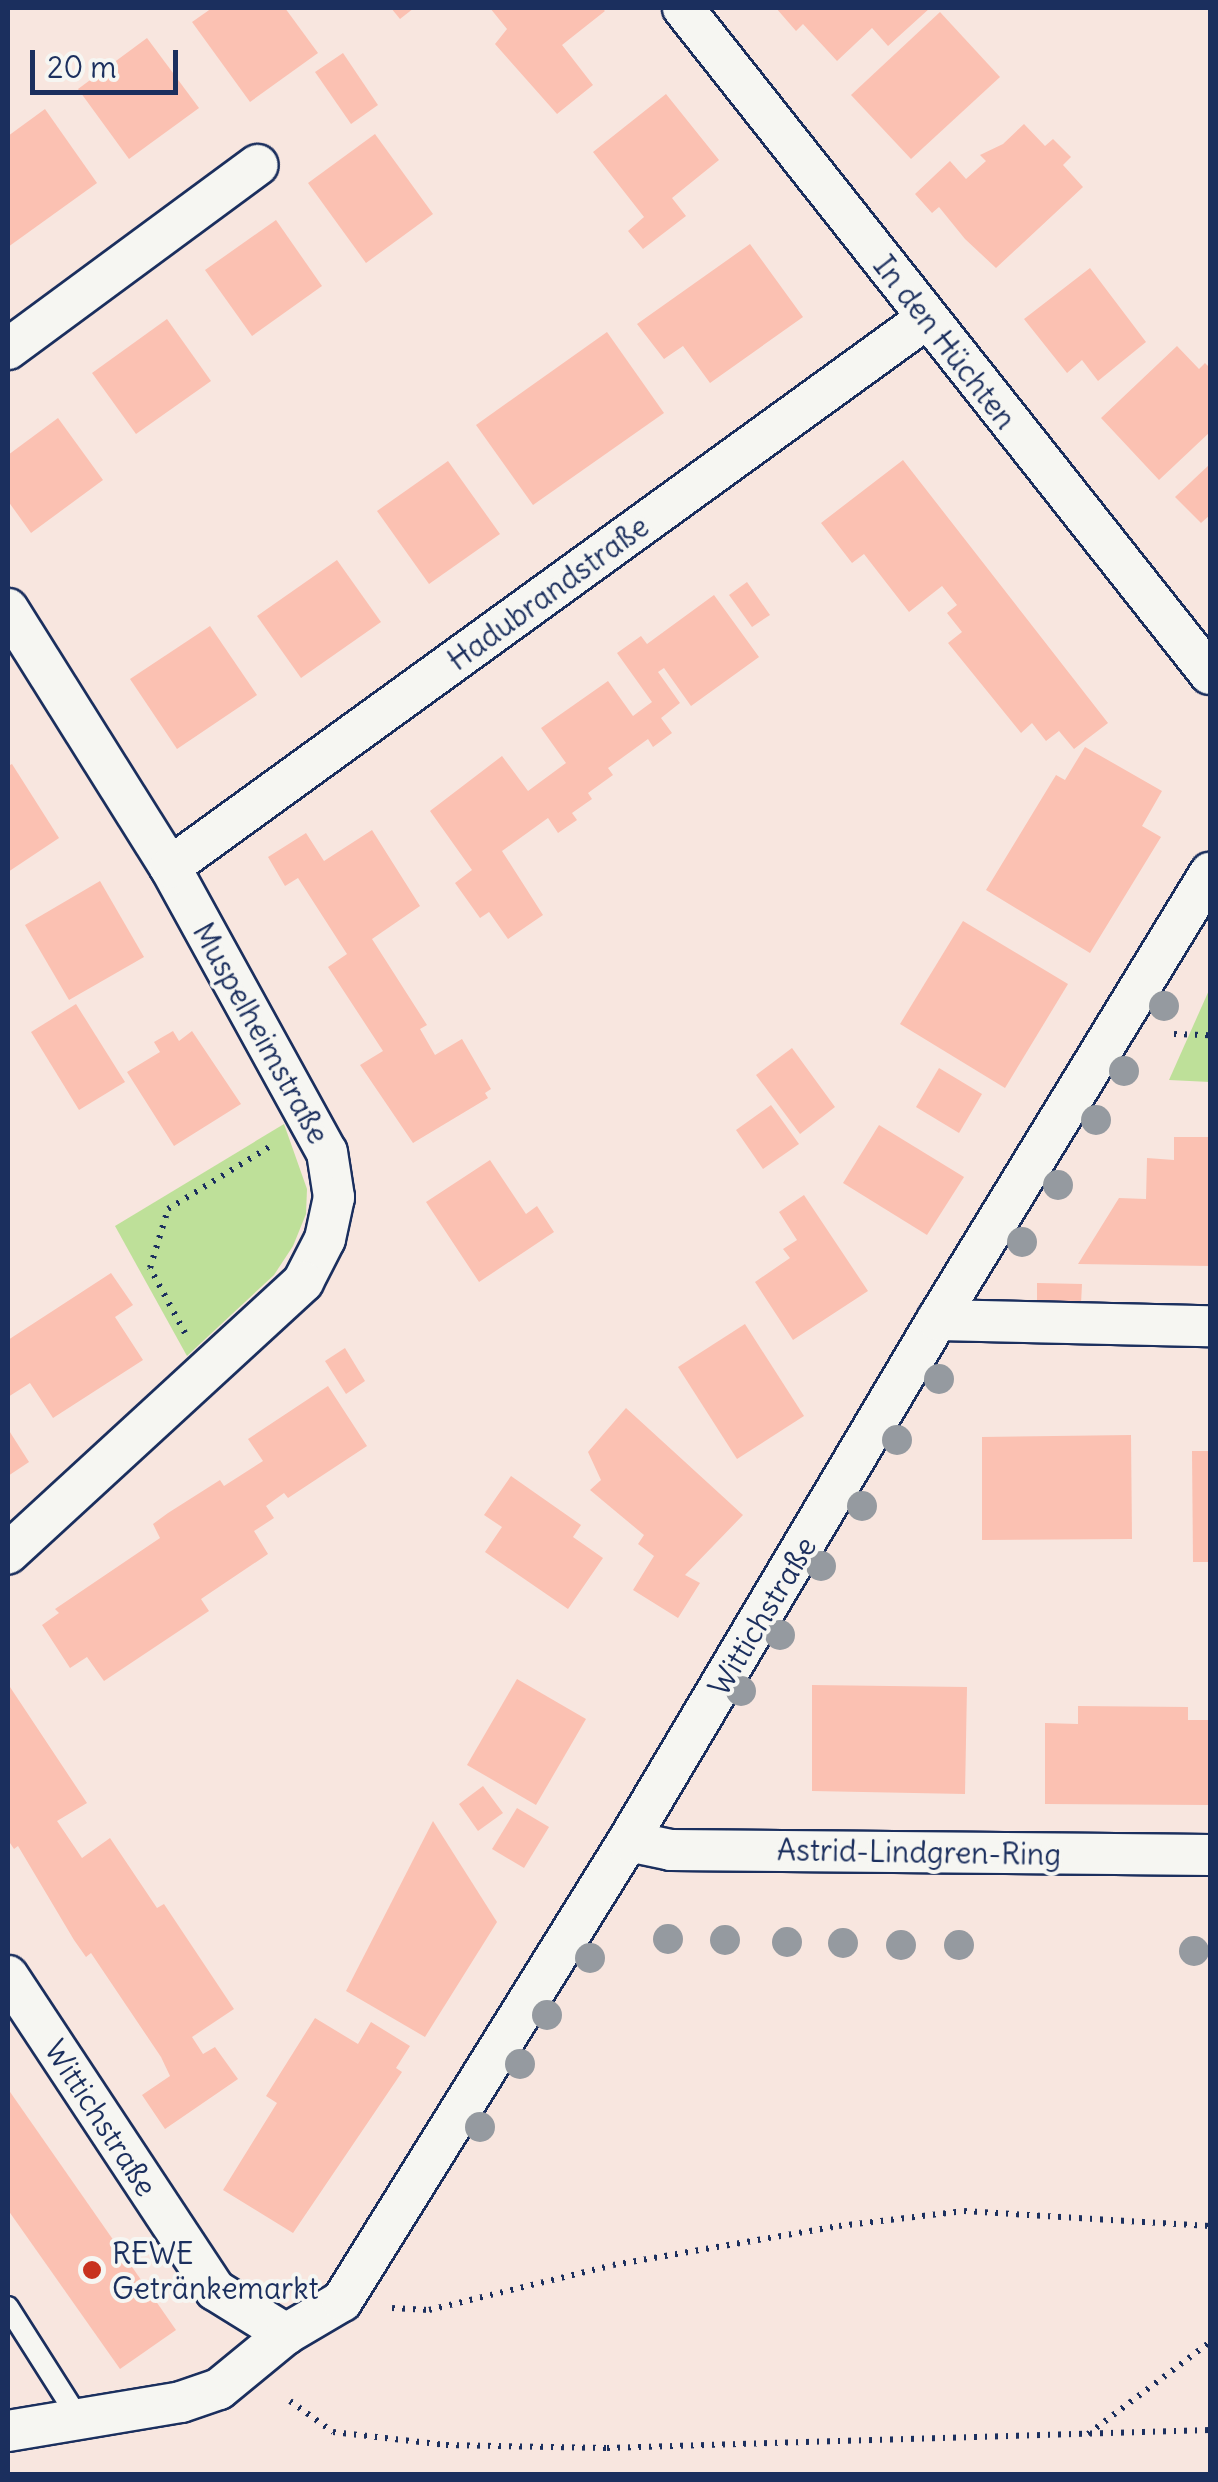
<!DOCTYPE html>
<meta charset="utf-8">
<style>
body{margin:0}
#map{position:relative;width:1218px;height:2482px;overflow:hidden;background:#f8e6df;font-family:Delius,sans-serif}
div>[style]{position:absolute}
.green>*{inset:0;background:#bee099}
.building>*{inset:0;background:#fbc1b2}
.path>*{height:6px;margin-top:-3px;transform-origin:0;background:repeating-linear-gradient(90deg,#1b2f5e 0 2.5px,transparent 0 10.5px)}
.roads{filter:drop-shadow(2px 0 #1b2f5e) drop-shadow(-2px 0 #1b2f5e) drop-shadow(0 2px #1b2f5e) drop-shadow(0 -2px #1b2f5e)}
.lane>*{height:20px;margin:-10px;padding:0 10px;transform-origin:10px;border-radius:10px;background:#f6f6f2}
.street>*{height:40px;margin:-20px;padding:0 20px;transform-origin:20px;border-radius:20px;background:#f6f6f2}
.trees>*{width:30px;height:30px;margin:-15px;border-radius:50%;background:#959aa0}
.dots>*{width:28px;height:28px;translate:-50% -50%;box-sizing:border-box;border:5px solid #f6f6f2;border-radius:50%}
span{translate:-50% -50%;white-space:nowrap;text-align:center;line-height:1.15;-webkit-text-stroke:8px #f6f6f2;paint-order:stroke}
.street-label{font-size:30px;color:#1b2f5e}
.poi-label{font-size:30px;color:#1b2f5e}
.left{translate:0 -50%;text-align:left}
.frame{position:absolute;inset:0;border:10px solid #1b2f5e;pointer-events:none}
.scale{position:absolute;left:30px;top:50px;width:148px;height:45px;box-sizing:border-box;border:5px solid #1b2f5e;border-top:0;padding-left:12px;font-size:30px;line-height:35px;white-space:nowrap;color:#1b2f5e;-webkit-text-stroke:8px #f6f6f2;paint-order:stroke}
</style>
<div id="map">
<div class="green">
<i style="clip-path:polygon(1210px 988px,1210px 1082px,1169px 1080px)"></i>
<i style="clip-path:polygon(284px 1124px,307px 1189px,306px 1214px,293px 1246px,274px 1275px,187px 1356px,115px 1226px)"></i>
</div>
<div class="building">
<i style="clip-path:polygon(212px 8px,285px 8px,318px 53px,250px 102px,192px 22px)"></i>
<i style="clip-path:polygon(391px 8px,414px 8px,400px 19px)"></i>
<i style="clip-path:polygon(490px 8px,602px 8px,605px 11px,562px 45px,593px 85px,557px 114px,495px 44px,507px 29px)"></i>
<i style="clip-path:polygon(776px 8px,930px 8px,888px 46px,872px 28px,837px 61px,803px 24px,796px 31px)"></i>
<i style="clip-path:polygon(940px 12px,1000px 77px,911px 159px,851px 95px)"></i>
<i style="clip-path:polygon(147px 38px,199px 108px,129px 159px,78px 89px)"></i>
<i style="clip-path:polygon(343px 53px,378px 105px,351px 124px,315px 72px)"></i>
<i style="clip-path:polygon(666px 94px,719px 160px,672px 198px,686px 216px,643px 249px,628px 231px,644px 217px,593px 152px)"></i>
<i style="clip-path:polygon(45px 109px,97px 183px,8px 247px,8px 136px)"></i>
<i style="clip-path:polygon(1024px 124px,1045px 146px,1053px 139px,1071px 157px,1063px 165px,1083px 187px,996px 268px,965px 239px,939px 207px,932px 213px,915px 194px,950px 161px,966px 179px,986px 161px,980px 155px,1003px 144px)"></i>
<i style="clip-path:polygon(375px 134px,433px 214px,366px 263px,308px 183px)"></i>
<i style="clip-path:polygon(276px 220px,322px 286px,252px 336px,205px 270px)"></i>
<i style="clip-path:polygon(750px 244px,803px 317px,710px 383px,683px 346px,664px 359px,637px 324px)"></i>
<i style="clip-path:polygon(1090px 268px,1146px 342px,1098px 381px,1082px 360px,1067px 373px,1024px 319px)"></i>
<i style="clip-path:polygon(167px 319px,211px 381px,136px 434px,92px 373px)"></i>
<i style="clip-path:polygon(607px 332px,664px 413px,533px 505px,476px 425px)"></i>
<i style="clip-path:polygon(1177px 346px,1199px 369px,1205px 363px,1210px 368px,1210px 432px,1159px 480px,1101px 418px)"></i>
<i style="clip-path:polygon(58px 418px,103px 480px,31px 533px,8px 501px,8px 455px)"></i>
<i style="clip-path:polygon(903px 460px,1108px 723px,1074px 749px,1059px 731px,1046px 741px,1032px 723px,1021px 733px,948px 643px,962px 632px,947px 613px,957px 605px,942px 586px,909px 612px,864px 554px,852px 563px,821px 523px)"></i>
<i style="clip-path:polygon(448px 461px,500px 534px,429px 584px,377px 511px)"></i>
<i style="clip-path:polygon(1210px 464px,1210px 515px,1201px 523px,1175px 497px)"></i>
<i style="clip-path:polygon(337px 560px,381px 622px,301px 678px,257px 616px)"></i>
<i style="clip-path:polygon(747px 582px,770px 615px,752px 627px,729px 595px)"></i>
<i style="clip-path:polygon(714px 595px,759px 657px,691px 706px,664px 668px,658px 672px,680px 703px,661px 718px,672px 733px,653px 747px,648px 739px,608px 768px,613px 775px,588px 793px,592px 799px,572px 813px,577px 820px,558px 833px,548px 818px,502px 851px,543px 915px,508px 939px,489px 912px,480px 918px,455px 883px,472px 870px,430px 811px,502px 756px,528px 791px,566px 763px,541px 728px,608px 681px,633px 716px,652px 702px,617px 653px,641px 636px,647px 644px)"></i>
<i style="clip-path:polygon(210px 626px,257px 695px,177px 749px,130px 679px)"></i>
<i style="clip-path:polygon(1085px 747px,1162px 791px,1142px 826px,1161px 837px,1090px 953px,986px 890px,1056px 775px,1065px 780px)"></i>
<i style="clip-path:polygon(12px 764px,59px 838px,8px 872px,8px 766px)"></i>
<i style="clip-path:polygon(372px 830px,420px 906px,372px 939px,427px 1025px,420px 1029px,435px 1055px,462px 1039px,491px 1089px,485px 1093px,488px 1098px,413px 1143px,360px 1065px,383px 1051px,328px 967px,347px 954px,298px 878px,285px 886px,268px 857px,306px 833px,324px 861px)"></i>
<i style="clip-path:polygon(100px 881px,144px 957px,69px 1000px,25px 925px)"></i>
<i style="clip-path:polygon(963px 921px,1068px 984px,1005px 1088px,900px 1024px)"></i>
<i style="clip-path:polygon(76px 1004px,125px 1082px,79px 1110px,31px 1032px)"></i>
<i style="clip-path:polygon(173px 1031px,179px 1041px,192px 1031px,241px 1104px,174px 1146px,127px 1072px,160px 1052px,154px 1042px)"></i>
<i style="clip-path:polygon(792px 1048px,835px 1107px,800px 1134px,756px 1075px)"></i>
<i style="clip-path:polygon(939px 1068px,982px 1094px,959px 1133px,916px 1107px)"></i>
<i style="clip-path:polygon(771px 1105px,799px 1144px,763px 1169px,736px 1130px)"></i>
<i style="clip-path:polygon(879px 1125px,964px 1177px,927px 1235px,843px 1183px)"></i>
<i style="clip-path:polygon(1174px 1137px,1210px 1137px,1210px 1266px,1078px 1264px,1119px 1198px,1146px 1199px,1147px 1158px,1174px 1160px)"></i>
<i style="clip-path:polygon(490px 1160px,526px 1214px,537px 1206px,554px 1232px,479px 1282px,426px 1202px)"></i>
<i style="clip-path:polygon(804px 1195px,868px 1291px,793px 1340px,755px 1282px,790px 1258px,783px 1249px,797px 1240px,779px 1212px)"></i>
<i style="clip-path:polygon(111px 1273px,133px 1305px,115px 1317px,143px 1360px,53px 1418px,30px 1383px,8px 1397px,8px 1340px)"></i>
<i style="clip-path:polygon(1037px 1283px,1082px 1284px,1081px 1304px,1037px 1304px)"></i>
<i style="clip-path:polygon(745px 1324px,804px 1416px,737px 1459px,678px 1367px)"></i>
<i style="clip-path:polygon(345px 1348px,365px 1381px,346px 1394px,325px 1361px)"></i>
<i style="clip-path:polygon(328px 1386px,367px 1446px,288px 1498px,284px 1493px,266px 1506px,274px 1518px,254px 1531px,268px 1554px,201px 1599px,209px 1611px,104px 1681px,87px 1657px,70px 1668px,42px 1625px,59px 1613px,55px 1609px,160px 1538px,153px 1524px,168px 1513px,220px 1480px,224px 1486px,263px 1461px,248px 1439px)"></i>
<i style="clip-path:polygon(626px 1408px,743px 1515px,685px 1575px,700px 1583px,678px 1618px,633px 1590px,654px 1556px,638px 1544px,644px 1535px,590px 1490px,601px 1480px,588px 1452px)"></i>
<i style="clip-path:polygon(8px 1429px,29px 1462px,8px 1476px)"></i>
<i style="clip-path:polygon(1131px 1435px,1132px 1539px,982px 1540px,982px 1437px)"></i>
<i style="clip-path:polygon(1192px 1451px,1210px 1451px,1210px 1562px,1193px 1562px)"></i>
<i style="clip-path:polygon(511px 1476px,581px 1525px,573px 1537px,603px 1558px,568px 1609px,485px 1552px,502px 1527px,484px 1515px)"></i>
<i style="clip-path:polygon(517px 1679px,586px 1719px,536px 1805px,467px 1765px)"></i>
<i style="clip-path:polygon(8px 1684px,87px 1803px,57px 1821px,82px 1858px,110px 1838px,157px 1908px,164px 1904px,234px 2009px,192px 2037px,203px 2054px,215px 2047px,238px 2079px,165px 2129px,142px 2095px,170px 2076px,161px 2057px,91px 1953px,86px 1957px,74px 1940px,18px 1846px,14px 1849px,8px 1840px)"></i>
<i style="clip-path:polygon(812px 1685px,967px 1687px,965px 1794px,812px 1791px)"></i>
<i style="clip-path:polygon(1078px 1706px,1188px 1707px,1188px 1720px,1210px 1720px,1210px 1805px,1045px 1804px,1045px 1723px,1078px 1724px)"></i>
<i style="clip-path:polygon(483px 1786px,503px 1813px,478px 1831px,459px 1804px)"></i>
<i style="clip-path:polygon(517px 1808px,549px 1827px,524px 1868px,492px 1849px)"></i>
<i style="clip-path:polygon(433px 1821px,497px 1922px,425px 2037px,346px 1991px)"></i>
<i style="clip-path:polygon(315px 2018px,358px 2044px,371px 2022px,410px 2046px,396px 2068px,402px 2072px,293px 2233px,223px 2190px,277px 2103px,266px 2096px)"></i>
<i style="clip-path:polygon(8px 2089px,176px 2330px,120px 2369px,8px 2210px)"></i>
</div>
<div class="path">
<i style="left:1174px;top:1034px;width:36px;rotate:2deg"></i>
<i style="left:185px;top:1333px;width:74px;rotate:-118.3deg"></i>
<i style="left:150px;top:1268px;width:62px;rotate:-73deg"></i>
<i style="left:168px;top:1209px;width:121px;rotate:-31.5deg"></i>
<i style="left:392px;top:2308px;width:37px;rotate:3deg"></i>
<i style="left:429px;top:2310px;width:189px;rotate:-13.7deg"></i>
<i style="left:613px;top:2265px;width:229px;rotate:-9.8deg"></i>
<i style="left:839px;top:2226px;width:126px;rotate:-6.8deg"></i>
<i style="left:964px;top:2211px;width:246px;rotate:3.5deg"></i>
<i style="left:290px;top:2401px;width:53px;rotate:35.8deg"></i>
<i style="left:333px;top:2432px;width:114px;rotate:6.6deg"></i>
<i style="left:446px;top:2445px;width:161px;rotate:1.1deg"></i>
<i style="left:607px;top:2448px;width:603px;rotate:-1.71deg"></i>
<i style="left:1088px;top:2434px;width:153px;rotate:-37deg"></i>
</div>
<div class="roads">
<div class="lane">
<i style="left:8px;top:2307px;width:133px;rotate:57.6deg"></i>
</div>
<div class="street">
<i style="left:683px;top:8px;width:849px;rotate:51.65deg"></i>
<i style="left:8px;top:349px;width:310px;rotate:-36.4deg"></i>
<i style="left:8px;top:609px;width:305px;rotate:57.9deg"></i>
<i style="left:170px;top:867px;width:325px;rotate:61.2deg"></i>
<i style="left:327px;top:1152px;width:46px;rotate:81.2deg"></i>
<i style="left:334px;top:1197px;width:43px;rotate:102.1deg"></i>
<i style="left:325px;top:1239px;width:48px;rotate:117.1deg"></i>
<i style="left:303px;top:1282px;width:401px;rotate:137.4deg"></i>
<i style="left:170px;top:867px;width:934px;rotate:-35.94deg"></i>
<i style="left:937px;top:1320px;width:273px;rotate:1.3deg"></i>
<i style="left:628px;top:1841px;width:44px;rotate:11.8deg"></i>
<i style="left:671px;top:1850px;width:539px;rotate:0.53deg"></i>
<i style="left:8px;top:1976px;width:376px;rotate:56.6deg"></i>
<i style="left:215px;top:2290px;width:84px;rotate:31.8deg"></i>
<i style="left:8px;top:2431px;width:175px;rotate:-9.5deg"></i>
<i style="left:181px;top:2402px;width:40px;rotate:-18.9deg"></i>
<i style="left:219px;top:2389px;width:87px;rotate:-39.4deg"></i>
<i style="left:286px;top:2334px;width:65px;rotate:-30.5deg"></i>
<i style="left:342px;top:2301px;width:542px;rotate:-58.13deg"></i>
<i style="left:628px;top:1841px;width:606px;rotate:-59.33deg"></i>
<i style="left:937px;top:1320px;width:524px;rotate:-58.59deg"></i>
</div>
</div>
<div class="trees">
<i style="left:1164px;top:1006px"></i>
<i style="left:1124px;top:1071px"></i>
<i style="left:1096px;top:1120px"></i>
<i style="left:1058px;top:1185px"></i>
<i style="left:1022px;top:1242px"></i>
<i style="left:939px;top:1379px"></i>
<i style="left:897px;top:1440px"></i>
<i style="left:862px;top:1506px"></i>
<i style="left:821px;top:1566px"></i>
<i style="left:780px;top:1635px"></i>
<i style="left:741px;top:1691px"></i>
<i style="left:668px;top:1939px"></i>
<i style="left:725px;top:1940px"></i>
<i style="left:787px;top:1942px"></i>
<i style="left:843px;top:1943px"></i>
<i style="left:901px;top:1945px"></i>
<i style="left:959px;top:1945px"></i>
<i style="left:1194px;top:1951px"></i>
<i style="left:590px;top:1958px"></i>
<i style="left:547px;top:2015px"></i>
<i style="left:520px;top:2064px"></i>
<i style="left:480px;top:2127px"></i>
</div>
<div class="dots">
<i style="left:92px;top:2270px;background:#c8321e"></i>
</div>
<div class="street-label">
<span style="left:945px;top:342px;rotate:52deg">In den Hüchten</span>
<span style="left:548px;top:593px;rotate:-36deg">Hadubrandstraße</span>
<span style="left:261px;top:1033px;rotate:61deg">Muspelheimstraße</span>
<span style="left:762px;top:1616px;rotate:-59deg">Wittichstraße</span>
<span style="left:919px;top:1852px;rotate:1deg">Astrid-Lindgren-Ring</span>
<span style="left:101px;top:2118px;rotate:57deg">Wittichstraße</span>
</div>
<div class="poi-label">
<span class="left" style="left:112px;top:2270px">REWE<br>Getränkemarkt</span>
</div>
<div class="frame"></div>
<div class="scale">20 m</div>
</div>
